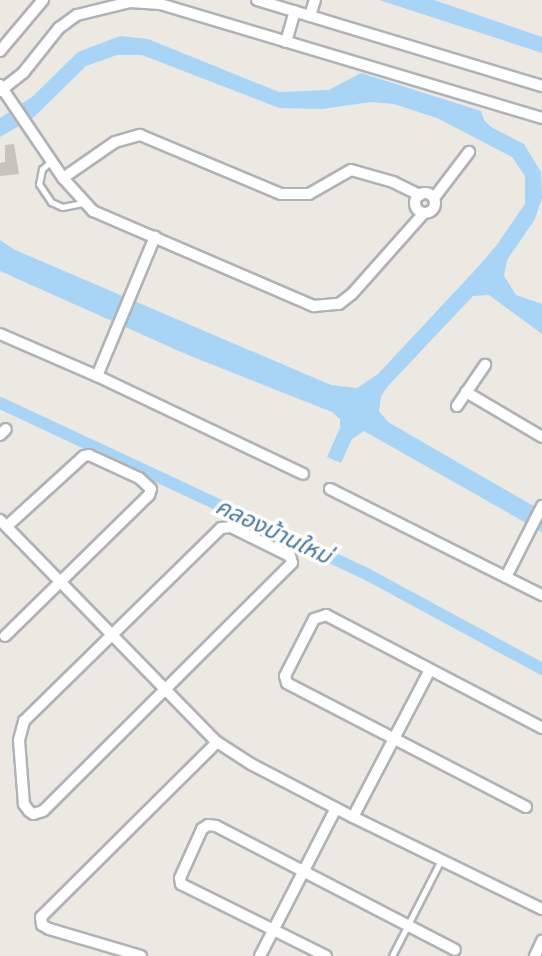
<!DOCTYPE html>
<meta charset="utf-8">
<style>
body{margin:0}
#map{position:relative;width:542px;height:956px;overflow:hidden;background:#ebe9e2;font-family:"Open Sans","Noto Sans Thai",sans-serif}
div>[style]{position:absolute}
.water>*{inset:0;background:#a8d5f5}
.canal>*{height:12px;margin:-6px;padding:0 6px;transform-origin:6px;border-radius:6px;background:#a8d5f5}
.building>*{inset:0;background:#c7c4be}
.roads{filter:drop-shadow(2px 0 #afb2b6) drop-shadow(-2px 0 #afb2b6) drop-shadow(0 2px #afb2b6) drop-shadow(0 -2px #afb2b6)}
.service>*{height:5px;margin:-2.5px;padding:0 2.5px;transform-origin:2.5px;border-radius:2.5px;background:#fff}
.minor>*{height:10px;margin:-5px;padding:0 5px;transform-origin:5px;border-radius:5px;background:#fff}
.minor>.ring{margin:-5px;padding:0;box-sizing:content-box;background:none;border:10px solid #fff;border-radius:50%}
span{translate:-50% -50%;white-space:nowrap;text-align:center;line-height:1.15;-webkit-text-stroke:7px #fff;paint-order:stroke}
.water-label{font-size:23px;color:#4878a5;font-style:italic}
</style>
<div id="map">
<div class="water">
<i style="clip-path:polygon(379px 0,434px 0,542px 37px,542px 53px)"></i>
<i style="clip-path:polygon(120px 36px,148px 39px,279px 92px,329px 90px,361px 73px,481px 111px,484px 120px,491px 127px,524px 144px,541px 172px,542px 198px,535px 219px,507px 260px,504px 276px,516px 295px,542px 304px,542px 334px,489px 295px,473px 296px,389px 385px,381px 396px,379px 411px,388px 422px,530px 504px,542px 508px,542px 532px,364px 431px,352px 439px,341px 463px,327px 457px,340px 428px,340px 419px,332px 412px,188px 355px,0 271px,0 240px,15px 250px,331px 385px,357px 388px,378px 374px,477px 268px,496px 246px,525px 204px,525px 176px,512px 157px,437px 118px,394px 104px,371px 102px,322px 109px,279px 108px,142px 55px,117px 55px,86px 66px,33px 118px,0 137px,0 118px,32px 97px,78px 52px)"></i>
</div>
<div class="canal">
<i style="left:0;top:403px;width:398px;rotate:25deg"></i>
<i style="left:361px;top:571px;width:206px;rotate:28.4deg"></i>
</div>
<div class="building">
<i style="clip-path:polygon(14px 144px,19px 174px,0 176px,0 163px,5px 162px,5px 145px)"></i>
</div>
<div class="roads">
<div class="service">
<i style="left:51px;top:161px;width:12px;rotate:138deg"></i>
<i style="left:42px;top:169px;width:15px;rotate:101deg"></i>
<i style="left:39px;top:184px;width:22px;rotate:56deg"></i>
<i style="left:51px;top:202px;width:12px;rotate:24deg"></i>
<i style="left:62px;top:207px;width:20px;rotate:-11deg"></i>
<i style="left:392px;top:956px;width:108px;rotate:-63deg"></i>
</div>
<div class="minor">
<i style="left:257px;top:0;width:298px;rotate:16.8deg"></i>
<i style="left:310px;top:16px;width:17px;rotate:-73deg"></i>
<i style="left:286px;top:42px;width:32px;rotate:-74deg"></i>
<i style="left:0;top:51px;width:67px;rotate:-49.9deg"></i>
<i style="left:0;top:85px;width:112px;rotate:55.9deg"></i>
<i style="left:63px;top:178px;width:45px;rotate:47.7deg"></i>
<i style="left:93px;top:211px;width:241px;rotate:23.3deg"></i>
<i style="left:314px;top:306px;width:25px;rotate:-5deg"></i>
<i style="left:339px;top:304px;width:16px;rotate:-38deg"></i>
<i style="left:352px;top:294px;width:108px;rotate:-48.4deg"></i>
<i style="left:0;top:91px;width:29px;rotate:-38deg"></i>
<i style="left:23px;top:73px;width:58px;rotate:-51.3deg"></i>
<i style="left:59px;top:28px;width:22px;rotate:-36deg"></i>
<i style="left:77px;top:15px;width:55px;rotate:-13.8deg"></i>
<i style="left:130px;top:2px;width:30px;rotate:4deg"></i>
<i style="left:160px;top:4px;width:399px;rotate:16.6deg"></i>
<i style="left:63px;top:178px;width:63px;rotate:-34.7deg"></i>
<i style="left:115px;top:142px;width:26px;rotate:-16deg"></i>
<i style="left:140px;top:135px;width:153px;rotate:22.7deg"></i>
<i style="left:281px;top:194px;width:28px"></i>
<i style="left:309px;top:194px;width:48px;rotate:-29.7deg"></i>
<i style="left:351px;top:170px;width:44px;rotate:15.9deg"></i>
<i style="left:393px;top:182px;width:30px;rotate:26deg"></i>
<i class="ring" style="left:415px;top:193px;width:10px;height:10px"></i>
<i style="left:434px;top:198px;width:58px;rotate:-52.7deg"></i>
<i style="left:0;top:334px;width:106px;rotate:23.4deg"></i>
<i style="left:97px;top:376px;width:228px;rotate:25.4deg"></i>
<i style="left:97px;top:376px;width:151px;rotate:-67.4deg"></i>
<i style="left:466px;top:392px;width:88px;rotate:30.6deg"></i>
<i style="left:457px;top:406px;width:50px;rotate:-55.7deg"></i>
<i style="left:0;top:435px;width:8px;rotate:-45deg"></i>
<i style="left:330px;top:489px;width:237px;rotate:26.6deg"></i>
<i style="left:0;top:520px;width:310px;rotate:45.7deg"></i>
<i style="left:217px;top:742px;width:40px;rotate:32.9deg"></i>
<i style="left:251px;top:764px;width:115px;rotate:27.5deg"></i>
<i style="left:353px;top:817px;width:210px;rotate:26deg"></i>
<i style="left:231px;top:527px;width:66px;rotate:26.2deg"></i>
<i style="left:290px;top:556px;width:7px;rotate:74deg"></i>
<i style="left:292px;top:563px;width:351px;rotate:135.1deg"></i>
<i style="left:43px;top:811px;width:10px;rotate:163deg"></i>
<i style="left:33px;top:814px;width:5px;rotate:-143deg"></i>
<i style="left:29px;top:811px;width:9px;rotate:-126deg"></i>
<i style="left:24px;top:804px;width:64px;rotate:-94.5deg"></i>
<i style="left:19px;top:740px;width:20px;rotate:-75deg"></i>
<i style="left:24px;top:721px;width:276px;rotate:-44.4deg"></i>
<i style="left:221px;top:528px;width:10px;rotate:-6deg"></i>
<i style="left:506px;top:577px;width:80px;rotate:-63.1deg"></i>
<i style="left:5px;top:636px;width:202px;rotate:-44.4deg"></i>
<i style="left:149px;top:495px;width:6px;rotate:-72deg"></i>
<i style="left:151px;top:489px;width:16px;rotate:-137deg"></i>
<i style="left:139px;top:478px;width:55px;rotate:-155.3deg"></i>
<i style="left:89px;top:455px;width:5px;rotate:169deg"></i>
<i style="left:84px;top:456px;width:104px;rotate:137.7deg"></i>
<i style="left:526px;top:807px;width:269px;rotate:-152.6deg"></i>
<i style="left:287px;top:683px;width:7px;rotate:-106deg"></i>
<i style="left:285px;top:676px;width:64px;rotate:-63deg"></i>
<i style="left:314px;top:619px;width:13px;rotate:-18deg"></i>
<i style="left:326px;top:615px;width:244px;rotate:27.6deg"></i>
<i style="left:353px;top:817px;width:166px;rotate:-62.4deg"></i>
<i style="left:141px;top:956px;width:96px;rotate:-163.6deg"></i>
<i style="left:49px;top:929px;width:8px;rotate:-150deg"></i>
<i style="left:42px;top:925px;width:8px;rotate:-97deg"></i>
<i style="left:41px;top:917px;width:248px;rotate:-44.8deg"></i>
<i style="left:260px;top:956px;width:166px;rotate:-62.8deg"></i>
<i style="left:326px;top:956px;width:162px;rotate:-153.6deg"></i>
<i style="left:181px;top:884px;width:6px;rotate:-99deg"></i>
<i style="left:180px;top:878px;width:54px;rotate:-65.8deg"></i>
<i style="left:202px;top:829px;width:7px;rotate:-34deg"></i>
<i style="left:208px;top:825px;width:8px;rotate:7deg"></i>
<i style="left:216px;top:826px;width:269px;rotate:27.4deg"></i>
<i style="left:535px;top:956px;width:17px;rotate:-65deg"></i>
</div>
</div>
<div class="water-label">
<span style="left:274px;top:530px;rotate:25deg">คลองบ้านใหม่</span>
</div>
</div>
